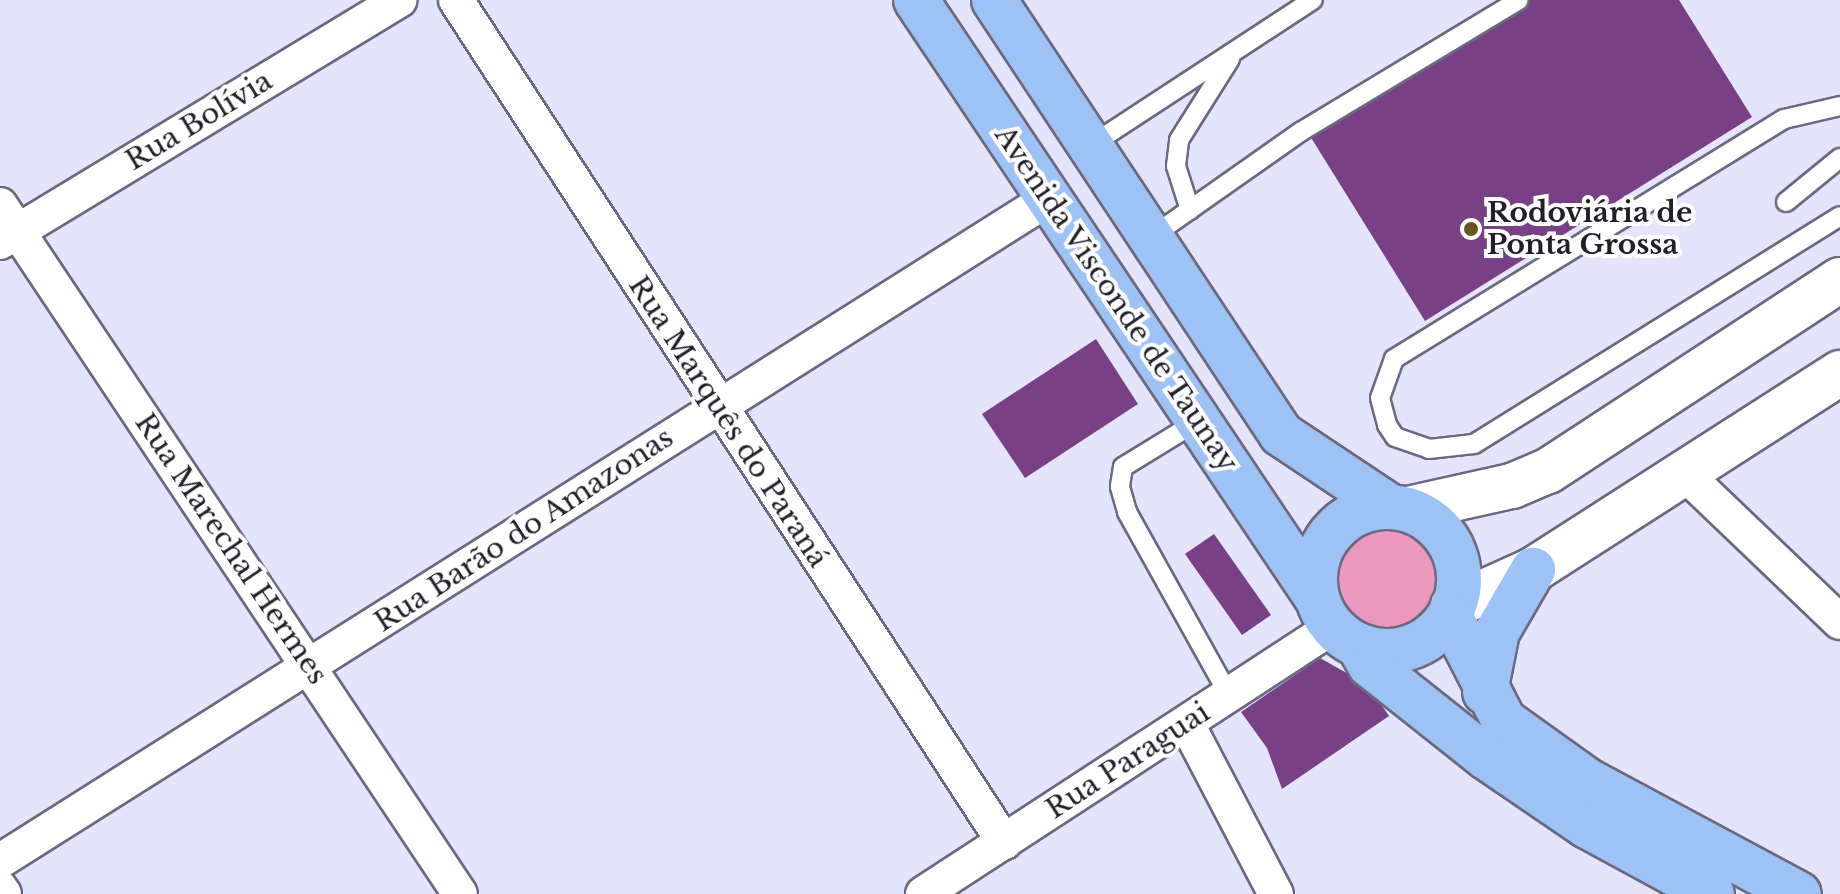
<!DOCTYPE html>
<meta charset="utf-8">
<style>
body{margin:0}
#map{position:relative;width:1840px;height:894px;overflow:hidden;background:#e6e4fd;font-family:"Libre Baskerville",serif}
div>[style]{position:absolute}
.green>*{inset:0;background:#ec98be}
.round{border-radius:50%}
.building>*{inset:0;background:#794185}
.roads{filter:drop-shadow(2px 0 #6b697f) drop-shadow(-2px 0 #6b697f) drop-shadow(0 2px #6b697f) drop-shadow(0 -2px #6b697f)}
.service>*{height:18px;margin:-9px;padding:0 9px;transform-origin:9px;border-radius:9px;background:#fff}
.minor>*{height:34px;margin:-17px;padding:0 17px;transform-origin:17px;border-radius:17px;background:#fff}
.secondary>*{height:44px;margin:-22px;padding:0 22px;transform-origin:22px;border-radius:22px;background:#fff}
.primary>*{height:44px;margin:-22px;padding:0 22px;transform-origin:22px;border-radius:22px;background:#9ec2f4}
.primary>.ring{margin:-22px;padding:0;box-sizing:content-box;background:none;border:44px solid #9ec2f4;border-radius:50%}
.dots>*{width:22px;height:22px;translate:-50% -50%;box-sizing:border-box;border:4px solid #fff;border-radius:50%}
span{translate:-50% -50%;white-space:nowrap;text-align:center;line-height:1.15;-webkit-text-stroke:8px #fff;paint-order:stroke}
.street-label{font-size:28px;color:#212029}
.poi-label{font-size:28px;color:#212029;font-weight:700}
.left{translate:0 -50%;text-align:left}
</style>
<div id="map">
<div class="green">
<i class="round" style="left:1330px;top:522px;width:114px;height:114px"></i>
</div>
<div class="building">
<i style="clip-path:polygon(1528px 0,1679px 0,1752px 117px,1425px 321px,1310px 136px)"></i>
<i style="clip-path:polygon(1096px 339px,1138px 404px,1025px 478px,982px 414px)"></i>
<i style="clip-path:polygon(1214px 534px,1271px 615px,1242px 635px,1185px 554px)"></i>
<i style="clip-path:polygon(1320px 658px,1368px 685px,1389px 716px,1282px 789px,1267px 748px,1241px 712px)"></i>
</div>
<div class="roads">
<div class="service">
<i style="left:1840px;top:106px;width:57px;rotate:166.9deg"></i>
<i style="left:1784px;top:119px;width:458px;rotate:148.4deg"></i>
<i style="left:1394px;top:359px;width:41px;rotate:109.7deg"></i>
<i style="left:1380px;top:398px;width:28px;rotate:75deg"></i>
<i style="left:1387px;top:425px;width:14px;rotate:56deg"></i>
<i style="left:1395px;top:437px;width:36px;rotate:19deg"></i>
<i style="left:1429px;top:449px;width:45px;rotate:-6.3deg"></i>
<i style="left:1474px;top:444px;width:431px;rotate:-31.9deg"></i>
<i style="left:1091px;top:145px;width:265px;rotate:-33.2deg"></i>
<i style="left:1786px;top:202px;width:70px;rotate:-39.2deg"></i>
<i style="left:1190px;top:210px;width:46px;rotate:-107.7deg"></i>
<i style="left:1176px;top:166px;width:26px;rotate:-83deg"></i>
<i style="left:1179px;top:140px;width:96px;rotate:-57.8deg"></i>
<i style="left:1151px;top:237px;width:184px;rotate:-35.1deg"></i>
<i style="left:1302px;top:131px;width:253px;rotate:-31.1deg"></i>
<i style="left:1198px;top:421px;width:88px;rotate:148.5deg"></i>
<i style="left:1123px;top:467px;width:20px;rotate:99deg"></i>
<i style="left:1120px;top:487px;width:26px;rotate:74deg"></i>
<i style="left:1127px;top:512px;width:210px;rotate:60.9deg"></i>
</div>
<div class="minor">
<i style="left:456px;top:0;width:1005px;rotate:56.94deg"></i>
<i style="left:0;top:205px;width:828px;rotate:56.27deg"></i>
<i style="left:0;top:242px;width:467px;rotate:-31.2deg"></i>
<i style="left:1683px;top:472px;width:217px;rotate:43.7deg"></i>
<i style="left:1187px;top:724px;width:192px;rotate:62.4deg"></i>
<i style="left:0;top:861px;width:1240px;rotate:-32.28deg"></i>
<i style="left:0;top:888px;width:7px;rotate:56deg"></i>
<i style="left:923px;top:894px;width:488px;rotate:-33.1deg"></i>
</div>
<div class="secondary">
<i style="left:1408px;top:509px;width:107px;rotate:-12.5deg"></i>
<i style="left:1512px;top:486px;width:39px;rotate:-23deg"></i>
<i style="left:1548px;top:471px;width:349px;rotate:-33.2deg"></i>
<i style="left:1453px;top:606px;width:88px;rotate:-24.2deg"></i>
<i style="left:1533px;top:570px;width:365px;rotate:-32.7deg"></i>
</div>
<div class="primary">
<i style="left:916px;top:0;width:720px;rotate:56.16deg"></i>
<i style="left:994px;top:0;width:520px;rotate:56.52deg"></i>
<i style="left:1281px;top:434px;width:130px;rotate:33.7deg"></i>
<i class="ring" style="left:1315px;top:507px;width:100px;height:100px"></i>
<i style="left:1450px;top:616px;width:118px;rotate:62.8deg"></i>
<i style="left:1504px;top:721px;width:103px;rotate:35.5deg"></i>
<i style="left:1588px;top:781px;width:239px;rotate:28.2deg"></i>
<i style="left:1359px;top:646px;width:22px;rotate:60deg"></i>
<i style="left:1370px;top:665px;width:148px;rotate:38.4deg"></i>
<i style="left:1486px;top:757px;width:122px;rotate:34.3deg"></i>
<i style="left:1587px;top:826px;width:142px;rotate:28.5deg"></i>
<i style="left:1485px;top:692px;width:61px;rotate:-78.7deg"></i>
<i style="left:1497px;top:632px;width:72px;rotate:-59.9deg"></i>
</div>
</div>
<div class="dots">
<i style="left:1471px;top:229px;background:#695524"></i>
</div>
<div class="street-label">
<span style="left:199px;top:121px;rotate:-31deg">Rua Bolívia</span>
<span style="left:1116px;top:299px;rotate:56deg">Avenida Visconde de Taunay</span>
<span style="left:728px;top:422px;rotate:57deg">Rua Marquês do Paraná</span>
<span style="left:524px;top:530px;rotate:-33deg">Rua Barão do Amazonas</span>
<span style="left:231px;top:549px;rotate:56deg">Rua Marechal Hermes</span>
<span style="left:1128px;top:761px;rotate:-33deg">Rua Paraguai</span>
</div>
<div class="poi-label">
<span class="left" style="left:1487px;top:229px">Rodoviária de<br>Ponta Grossa</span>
</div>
</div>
